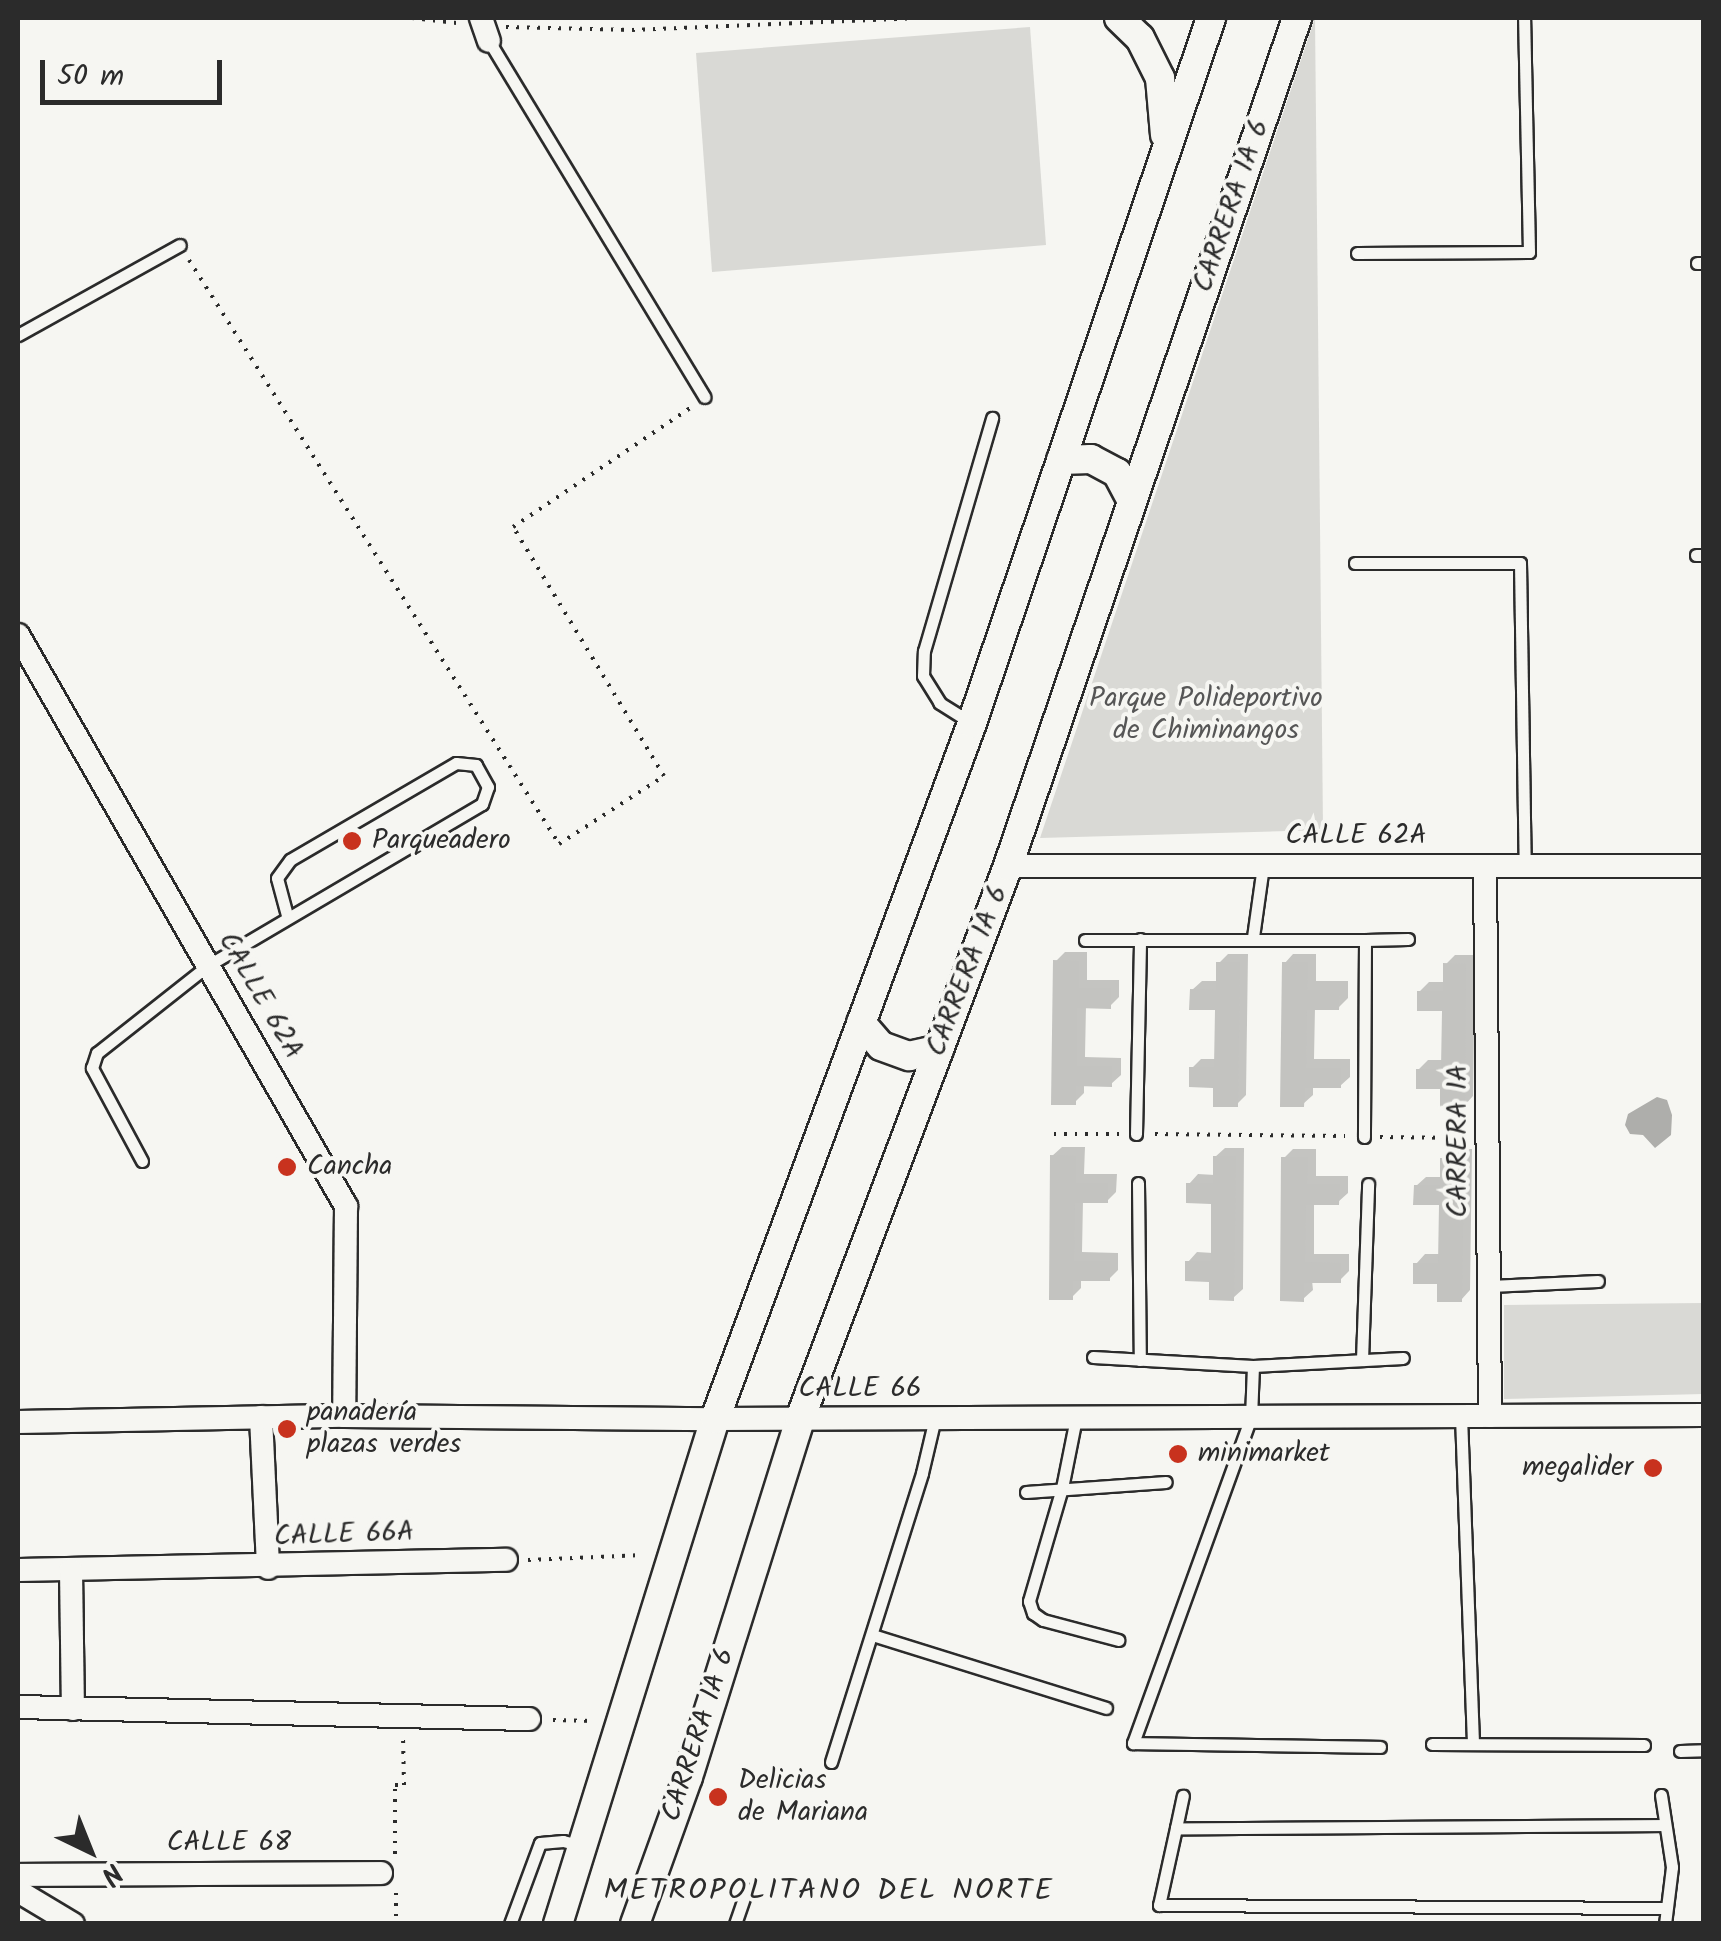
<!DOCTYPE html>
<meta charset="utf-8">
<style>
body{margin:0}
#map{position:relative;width:1721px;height:1941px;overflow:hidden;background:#f6f6f2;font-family:Kalam,sans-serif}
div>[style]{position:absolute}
.green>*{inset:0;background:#d9d9d5}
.water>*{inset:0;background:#aeaeab}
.shadow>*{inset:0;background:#0003}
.building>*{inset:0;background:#c3c3c0}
.path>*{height:4px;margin-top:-2px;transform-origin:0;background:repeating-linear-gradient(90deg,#2b2b2b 0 2.5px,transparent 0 10.5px)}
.roads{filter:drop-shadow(2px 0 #2b2b2b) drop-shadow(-2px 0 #2b2b2b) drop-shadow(0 2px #2b2b2b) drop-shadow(0 -2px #2b2b2b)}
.service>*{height:11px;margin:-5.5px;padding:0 5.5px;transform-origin:5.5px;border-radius:5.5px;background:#f6f6f2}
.minor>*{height:22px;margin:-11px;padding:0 11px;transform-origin:11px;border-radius:11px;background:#f6f6f2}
.tertiary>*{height:28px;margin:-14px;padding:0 14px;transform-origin:14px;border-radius:14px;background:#f6f6f2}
.dots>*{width:28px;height:28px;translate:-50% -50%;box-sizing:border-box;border:5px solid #f6f6f2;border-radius:50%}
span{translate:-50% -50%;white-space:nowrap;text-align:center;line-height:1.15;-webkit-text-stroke:8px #f6f6f2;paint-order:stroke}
.street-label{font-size:28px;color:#2b2b2b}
.park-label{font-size:28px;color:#565656}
.poi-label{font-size:28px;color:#2b2b2b}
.left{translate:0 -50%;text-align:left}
.right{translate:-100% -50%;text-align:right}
.neighbourhood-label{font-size:30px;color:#2b2b2b;letter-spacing:2.5px}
.frame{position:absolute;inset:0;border:20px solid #2b2b2b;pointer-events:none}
.north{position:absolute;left:40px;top:1801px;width:100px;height:100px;-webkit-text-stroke:8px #f6f6f2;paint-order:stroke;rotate:137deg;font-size:28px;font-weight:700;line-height:40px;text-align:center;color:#2b2b2b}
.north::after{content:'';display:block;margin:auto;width:35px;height:45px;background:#2b2b2b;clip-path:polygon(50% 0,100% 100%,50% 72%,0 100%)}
.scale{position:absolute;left:40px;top:60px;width:182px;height:45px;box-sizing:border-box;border:5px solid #2b2b2b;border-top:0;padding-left:12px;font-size:30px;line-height:35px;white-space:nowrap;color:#2b2b2b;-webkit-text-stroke:8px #f6f6f2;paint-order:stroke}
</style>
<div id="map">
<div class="green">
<i style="clip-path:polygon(1315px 18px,1323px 830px,1040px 838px)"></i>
<i style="clip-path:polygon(1030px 27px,1046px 245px,712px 272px,696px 53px)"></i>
<i style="clip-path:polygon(1703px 1303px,1703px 1394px,1504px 1399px,1504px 1305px)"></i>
</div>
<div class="water">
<i style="clip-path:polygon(1657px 1097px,1667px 1100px,1672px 1115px,1671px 1135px,1655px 1148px,1643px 1135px,1630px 1134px,1625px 1125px,1628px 1114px)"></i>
</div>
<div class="shadow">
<i style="clip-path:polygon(1065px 952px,1087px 952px,1087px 980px,1119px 980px,1119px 997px,1110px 1006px,1086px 1006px,1085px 1057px,1121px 1058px,1121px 1075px,1111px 1084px,1084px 1084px,1084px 1093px,1075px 1102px,1055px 962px)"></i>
<i style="clip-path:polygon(1228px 954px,1248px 954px,1246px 1095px,1237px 1104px,1192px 1068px,1201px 1059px,1217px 1059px,1217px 1007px,1192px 990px,1202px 981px,1219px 981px,1219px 963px)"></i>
<i style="clip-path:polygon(1293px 954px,1316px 954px,1316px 981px,1348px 981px,1348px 998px,1338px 1008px,1315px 1008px,1314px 1059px,1350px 1059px,1350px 1077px,1340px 1086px,1313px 1086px,1313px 1095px,1303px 1104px,1284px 964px)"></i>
<i style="clip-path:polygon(1455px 955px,1475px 955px,1473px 1096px,1464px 1106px,1418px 1070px,1428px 1060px,1444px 1060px,1444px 1009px,1419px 992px,1429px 982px,1446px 982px,1446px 964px)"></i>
<i style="clip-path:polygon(1062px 1147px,1085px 1147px,1084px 1174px,1117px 1174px,1116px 1192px,1107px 1201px,1083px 1201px,1082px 1252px,1118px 1253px,1118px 1270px,1109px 1279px,1081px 1279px,1081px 1288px,1072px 1297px,1052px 1156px)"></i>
<i style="clip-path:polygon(1225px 1148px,1244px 1148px,1243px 1289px,1233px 1298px,1188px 1262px,1197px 1252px,1213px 1253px,1214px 1201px,1189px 1184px,1198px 1174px,1215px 1175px,1215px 1157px)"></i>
<i style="clip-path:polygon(1293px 1149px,1316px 1149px,1316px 1176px,1348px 1176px,1348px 1193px,1338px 1202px,1314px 1202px,1314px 1254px,1349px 1254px,1349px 1271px,1340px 1280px,1312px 1280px,1313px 1290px,1303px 1299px,1284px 1158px)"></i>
<i style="clip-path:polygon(1452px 1149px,1472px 1149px,1470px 1290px,1461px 1300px,1416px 1264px,1425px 1254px,1441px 1254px,1441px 1203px,1416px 1186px,1426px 1177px,1443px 1177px,1443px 1159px)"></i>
</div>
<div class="building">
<i style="clip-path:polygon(1053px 960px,1079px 961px,1079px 988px,1111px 988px,1111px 1009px,1077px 1008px,1077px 1066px,1112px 1066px,1112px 1087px,1076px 1086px,1076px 1105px,1051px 1105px)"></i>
<i style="clip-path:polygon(1216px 962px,1240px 962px,1238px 1107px,1213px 1107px,1213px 1088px,1189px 1087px,1189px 1067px,1214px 1067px,1215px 1010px,1189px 1010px,1190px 989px,1216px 990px)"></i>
<i style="clip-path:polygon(1282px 962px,1308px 962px,1307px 990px,1340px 990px,1339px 1010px,1307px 1010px,1306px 1068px,1341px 1068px,1341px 1088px,1305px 1088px,1304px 1107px,1280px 1107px)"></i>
<i style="clip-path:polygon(1443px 963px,1466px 964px,1465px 1108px,1440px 1108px,1440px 1089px,1416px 1089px,1416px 1069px,1441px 1069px,1442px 1011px,1417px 1011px,1417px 991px,1443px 991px)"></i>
<i style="clip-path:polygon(1050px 1155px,1076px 1156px,1076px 1183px,1108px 1183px,1108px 1203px,1075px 1203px,1074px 1261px,1110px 1261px,1110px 1281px,1073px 1281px,1073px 1300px,1049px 1300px)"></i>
<i style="clip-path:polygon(1213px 1156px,1236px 1156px,1234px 1301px,1209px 1300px,1209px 1282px,1185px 1281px,1185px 1261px,1211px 1261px,1211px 1204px,1186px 1203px,1186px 1183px,1213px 1183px)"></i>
<i style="clip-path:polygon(1281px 1157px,1308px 1157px,1307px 1184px,1340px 1184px,1339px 1205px,1306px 1205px,1305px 1262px,1341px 1263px,1341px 1283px,1304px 1283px,1304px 1302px,1280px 1301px)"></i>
<i style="clip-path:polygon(1440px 1158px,1464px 1158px,1462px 1302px,1437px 1302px,1437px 1284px,1413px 1284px,1413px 1263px,1438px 1263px,1439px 1205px,1413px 1205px,1414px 1185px,1440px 1185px)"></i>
</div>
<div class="path">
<i style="left:412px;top:18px;width:45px;rotate:6.3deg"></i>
<i style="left:506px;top:27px;width:126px;rotate:1.4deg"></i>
<i style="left:632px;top:30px;width:283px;rotate:-2.4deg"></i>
<i style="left:189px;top:260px;width:691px;rotate:57.64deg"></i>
<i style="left:559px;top:844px;width:125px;rotate:-32.9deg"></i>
<i style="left:664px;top:776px;width:291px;rotate:-121.2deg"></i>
<i style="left:513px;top:527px;width:217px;rotate:-33.9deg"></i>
<i style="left:1054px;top:1134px;width:66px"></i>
<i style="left:1155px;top:1134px;width:190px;rotate:0.6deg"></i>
<i style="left:1380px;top:1137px;width:85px;rotate:0.7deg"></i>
<i style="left:528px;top:1560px;width:115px;rotate:-2.5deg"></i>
<i style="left:553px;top:1720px;width:41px;rotate:1.4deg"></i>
<i style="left:395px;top:1854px;width:69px;rotate:-90deg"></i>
<i style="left:395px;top:1785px;width:9px"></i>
<i style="left:404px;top:1785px;width:47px;rotate:-91.2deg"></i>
<i style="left:396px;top:1893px;width:31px;rotate:90deg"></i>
</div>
<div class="roads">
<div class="service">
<i style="left:489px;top:41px;width:416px;rotate:58.8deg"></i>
<i style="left:1357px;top:253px;width:172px;rotate:-0.3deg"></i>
<i style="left:1529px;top:252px;width:234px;rotate:-91.2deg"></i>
<i style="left:1697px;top:263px;width:7px"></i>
<i style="left:18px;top:335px;width:185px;rotate:-29.1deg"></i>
<i style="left:1696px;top:555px;width:8px"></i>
<i style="left:1355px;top:563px;width:165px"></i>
<i style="left:1520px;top:563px;width:303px;rotate:89.1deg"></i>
<i style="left:970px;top:722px;width:36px;rotate:-148deg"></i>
<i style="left:940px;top:703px;width:32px;rotate:-122deg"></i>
<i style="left:923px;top:676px;width:25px;rotate:-88deg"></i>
<i style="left:924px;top:651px;width:243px;rotate:-73.7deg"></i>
<i style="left:1253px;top:937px;width:72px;rotate:-82deg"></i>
<i style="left:1085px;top:940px;width:280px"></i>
<i style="left:1365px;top:940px;width:197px;rotate:90.3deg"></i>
<i style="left:1365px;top:940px;width:43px;rotate:-1.3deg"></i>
<i style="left:1136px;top:1134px;width:195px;rotate:-88.8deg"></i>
<i style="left:142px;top:1161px;width:106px;rotate:-118.3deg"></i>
<i style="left:92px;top:1068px;width:16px;rotate:-72deg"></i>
<i style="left:97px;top:1053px;width:140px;rotate:-38.3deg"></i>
<i style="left:207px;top:966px;width:319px;rotate:-30.5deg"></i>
<i style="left:482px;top:804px;width:18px;rotate:-71deg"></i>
<i style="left:488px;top:787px;width:25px;rotate:-119deg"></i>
<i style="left:476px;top:765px;width:20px;rotate:-174deg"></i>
<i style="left:456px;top:763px;width:192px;rotate:149.7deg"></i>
<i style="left:290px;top:860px;width:22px;rotate:126deg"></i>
<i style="left:277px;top:878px;width:39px;rotate:75deg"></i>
<i style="left:1138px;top:1183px;width:177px;rotate:89.4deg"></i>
<i style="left:1490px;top:1286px;width:108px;rotate:-2.7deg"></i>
<i style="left:1093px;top:1357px;width:160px;rotate:3.2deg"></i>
<i style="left:1253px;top:1366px;width:150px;rotate:-3.1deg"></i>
<i style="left:1362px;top:1360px;width:176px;rotate:-88deg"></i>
<i style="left:1253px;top:1366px;width:51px;rotate:92.2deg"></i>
<i style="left:1251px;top:1417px;width:347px;rotate:109.9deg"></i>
<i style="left:1133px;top:1743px;width:247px;rotate:0.9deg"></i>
<i style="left:1461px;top:1416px;width:325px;rotate:87.9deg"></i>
<i style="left:1076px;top:1418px;width:71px;rotate:101.3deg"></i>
<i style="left:1062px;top:1488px;width:118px;rotate:106.3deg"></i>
<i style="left:1029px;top:1601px;width:13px;rotate:72deg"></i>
<i style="left:1033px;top:1613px;width:12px;rotate:35deg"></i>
<i style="left:1043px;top:1620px;width:78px;rotate:14.9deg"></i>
<i style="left:1026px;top:1492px;width:140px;rotate:-4.1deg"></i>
<i style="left:872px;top:1635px;width:245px;rotate:17.3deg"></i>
<i style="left:1432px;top:1744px;width:212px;rotate:0.3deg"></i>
<i style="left:1680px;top:1751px;width:24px;rotate:-2deg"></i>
<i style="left:831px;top:1762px;width:303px;rotate:-72.5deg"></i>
<i style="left:922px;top:1473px;width:57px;rotate:-76.7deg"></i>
<i style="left:1661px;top:1795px;width:73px;rotate:81.3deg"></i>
<i style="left:1672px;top:1867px;width:57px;rotate:97deg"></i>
<i style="left:1663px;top:1825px;width:487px;rotate:179.6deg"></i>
<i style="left:1176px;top:1828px;width:79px;rotate:102.4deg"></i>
<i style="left:1159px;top:1905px;width:506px;rotate:0.34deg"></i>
<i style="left:1176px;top:1828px;width:33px;rotate:-78deg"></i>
<i style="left:510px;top:1924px;width:86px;rotate:-69.7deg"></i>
<i style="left:540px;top:1843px;width:23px;rotate:-5deg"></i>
<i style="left:563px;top:1841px;width:21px;rotate:14deg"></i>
<i style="left:735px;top:1924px;width:36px;rotate:-71deg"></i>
</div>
<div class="minor">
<i style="left:481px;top:18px;width:24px;rotate:71deg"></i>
<i style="left:18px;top:635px;width:659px;rotate:60.13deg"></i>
<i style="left:346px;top:1206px;width:210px;rotate:90.5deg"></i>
<i style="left:1008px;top:866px;width:696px"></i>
<i style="left:1485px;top:866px;width:550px;rotate:89.48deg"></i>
<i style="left:261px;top:1417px;width:151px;rotate:87.3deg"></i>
<i style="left:18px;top:1422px;width:326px;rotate:-1.1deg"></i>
<i style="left:344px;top:1416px;width:371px;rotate:0.5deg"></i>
<i style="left:715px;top:1419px;width:989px;rotate:-0.23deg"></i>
<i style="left:18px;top:1570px;width:488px;rotate:-1.2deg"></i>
<i style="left:71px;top:1570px;width:139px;rotate:89.2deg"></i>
<i style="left:18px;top:1707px;width:511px;rotate:1.35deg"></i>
<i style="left:18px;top:1875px;width:363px;rotate:-0.3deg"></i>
<i style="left:18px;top:1891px;width:64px;rotate:31deg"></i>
</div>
<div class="tertiary">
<i style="left:1119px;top:18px;width:29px;rotate:44deg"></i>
<i style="left:1140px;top:38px;width:45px;rotate:63.4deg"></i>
<i style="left:1160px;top:78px;width:57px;rotate:85deg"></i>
<i style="left:1061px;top:460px;width:30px;rotate:-2deg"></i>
<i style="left:1091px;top:459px;width:30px;rotate:28deg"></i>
<i style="left:1117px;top:473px;width:30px;rotate:62deg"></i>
<i style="left:861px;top:1023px;width:30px;rotate:49deg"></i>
<i style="left:881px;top:1046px;width:30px;rotate:20deg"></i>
<i style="left:909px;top:1056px;width:31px;rotate:-13deg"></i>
<i style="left:558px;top:1924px;width:529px;rotate:-72.73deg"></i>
<i style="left:715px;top:1419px;width:742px;rotate:-69.73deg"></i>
<i style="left:972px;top:723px;width:744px;rotate:-71.27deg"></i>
<i style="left:635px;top:1924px;width:156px;rotate:-70.2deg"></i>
<i style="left:688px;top:1777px;width:375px;rotate:-72.6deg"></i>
<i style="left:800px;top:1419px;width:591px;rotate:-69.39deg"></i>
<i style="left:1008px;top:866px;width:896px;rotate:-71.18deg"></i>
</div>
</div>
<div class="dots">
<i style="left:352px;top:841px;background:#c8321e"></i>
<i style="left:287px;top:1167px;background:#c8321e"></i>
<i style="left:287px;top:1429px;background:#c8321e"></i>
<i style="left:1178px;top:1454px;background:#c8321e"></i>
<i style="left:1653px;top:1468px;background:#c8321e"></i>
<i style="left:718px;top:1797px;background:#c8321e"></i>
</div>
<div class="street-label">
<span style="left:1232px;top:206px;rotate:-71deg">CARRERA 1A 6</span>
<span style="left:1356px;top:836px">CALLE 62A</span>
<span style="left:968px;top:971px;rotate:-69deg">CARRERA 1A 6</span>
<span style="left:260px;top:996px;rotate:60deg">CALLE 62A</span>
<span style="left:1459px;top:1141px;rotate:-90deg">CARRERA 1A</span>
<span style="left:860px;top:1389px">CALLE 66</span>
<span style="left:344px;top:1535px;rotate:-2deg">CALLE 66A</span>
<span style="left:699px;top:1735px;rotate:-72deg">CARRERA 1A 6</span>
<span style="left:229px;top:1843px">CALLE 68</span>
</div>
<div class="park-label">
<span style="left:1206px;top:715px">Parque Polideportivo<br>de Chiminangos</span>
</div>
<div class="poi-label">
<span class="left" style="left:372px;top:841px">Parqueadero</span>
<span class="left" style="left:307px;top:1167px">Cancha</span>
<span class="left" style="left:307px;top:1429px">panadería<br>plazas verdes</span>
<span class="left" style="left:1198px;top:1454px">minimarket</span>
<span class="right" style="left:1633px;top:1468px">megalider</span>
<span class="left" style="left:738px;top:1797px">Delicias<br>de Mariana</span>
</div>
<div class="neighbourhood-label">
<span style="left:829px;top:1891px">METROPOLITANO DEL NORTE</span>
</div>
<div class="frame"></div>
<div class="north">N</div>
<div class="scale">50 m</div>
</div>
